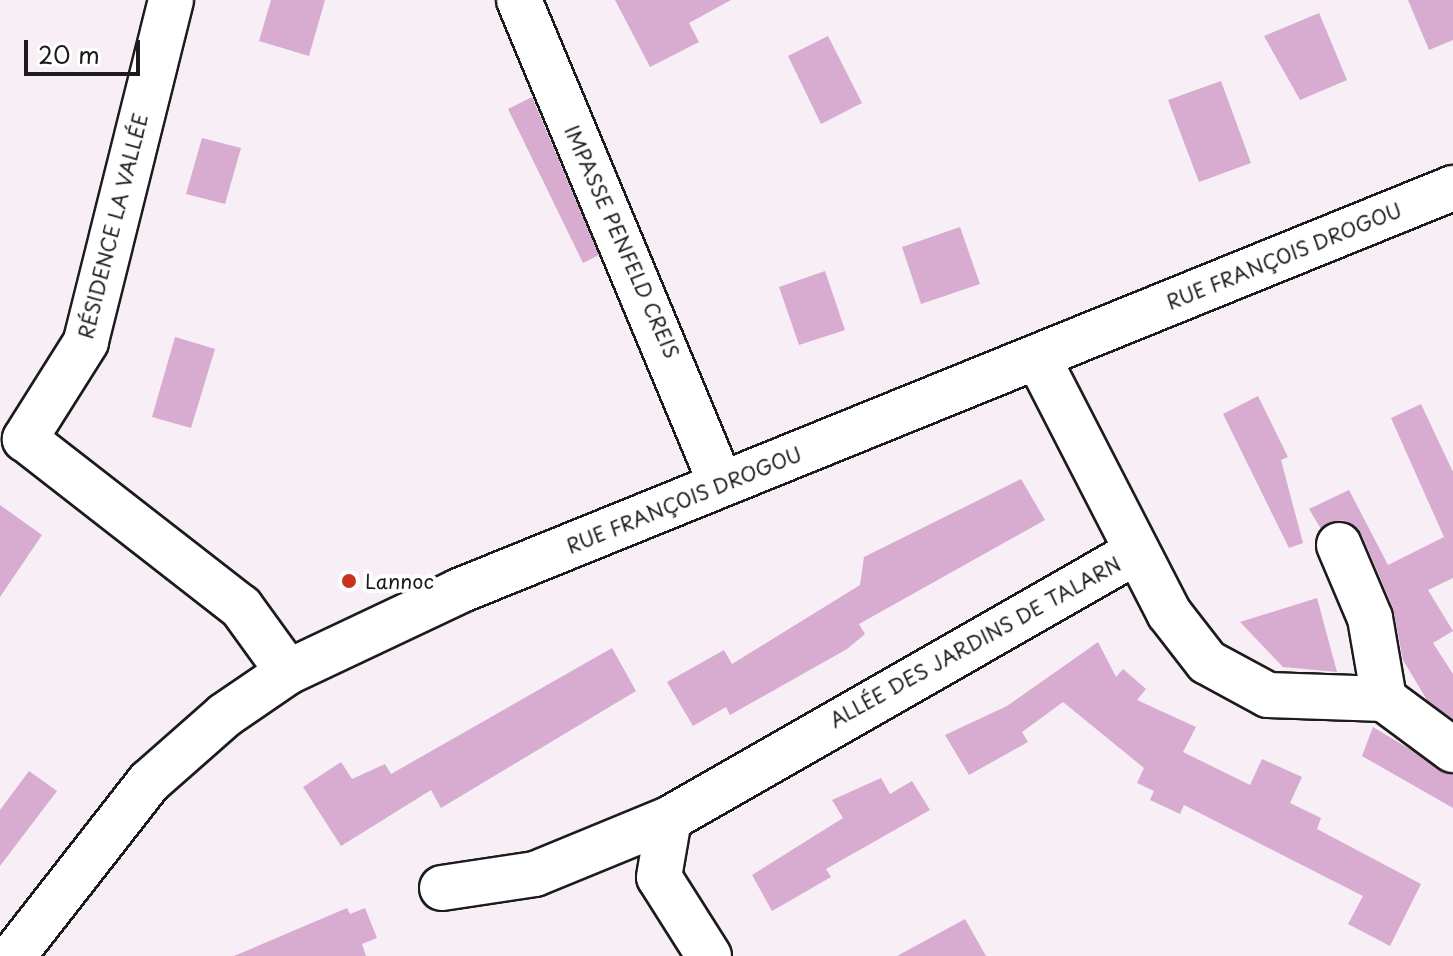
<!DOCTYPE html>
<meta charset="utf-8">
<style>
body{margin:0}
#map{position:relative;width:1453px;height:956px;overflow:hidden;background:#f7eef6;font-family:"Playpen Sans",sans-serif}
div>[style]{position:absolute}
.building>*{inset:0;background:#d7acd0}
.roads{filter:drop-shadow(2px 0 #1c1c1c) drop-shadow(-2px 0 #1c1c1c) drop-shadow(0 2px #1c1c1c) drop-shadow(0 -2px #1c1c1c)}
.minor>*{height:44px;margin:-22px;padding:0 22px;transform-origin:22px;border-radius:22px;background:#fff}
.tertiary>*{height:44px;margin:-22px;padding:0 22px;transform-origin:22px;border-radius:22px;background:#fff}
.dots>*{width:22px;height:22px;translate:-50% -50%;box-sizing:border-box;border:4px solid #fff;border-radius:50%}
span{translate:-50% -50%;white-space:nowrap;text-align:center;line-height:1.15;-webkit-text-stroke:8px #fff;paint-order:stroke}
.street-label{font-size:20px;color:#1c1c1c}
.poi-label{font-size:20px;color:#1c1c1c}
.left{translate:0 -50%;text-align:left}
.scale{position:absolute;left:24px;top:40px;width:116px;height:36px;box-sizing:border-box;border:4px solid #1c1c1c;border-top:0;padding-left:10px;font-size:24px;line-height:28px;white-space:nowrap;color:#1c1c1c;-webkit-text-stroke:6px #fff;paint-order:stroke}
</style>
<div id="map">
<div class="building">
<i style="clip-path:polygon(271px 0,325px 0,309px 56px,259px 41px)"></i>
<i style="clip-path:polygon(615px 0,731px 0,689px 23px,699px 42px,650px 67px)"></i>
<i style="clip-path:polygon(1408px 0,1453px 0,1453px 40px,1429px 50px)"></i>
<i style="clip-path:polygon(1319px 13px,1347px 80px,1300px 100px,1264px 36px)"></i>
<i style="clip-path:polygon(828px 36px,862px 103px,821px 124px,788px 56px)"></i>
<i style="clip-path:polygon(1221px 81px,1251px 163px,1199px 182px,1168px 100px)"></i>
<i style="clip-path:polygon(532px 97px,599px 255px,583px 263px,508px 109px)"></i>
<i style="clip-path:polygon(202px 138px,241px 148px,225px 204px,186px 194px)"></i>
<i style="clip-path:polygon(960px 227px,980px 284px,921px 304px,902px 247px)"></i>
<i style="clip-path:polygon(825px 271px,845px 330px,799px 345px,779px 287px)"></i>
<i style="clip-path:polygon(175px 337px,215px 349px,191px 428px,152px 417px)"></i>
<i style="clip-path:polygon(1258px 396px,1288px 457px,1281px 460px,1303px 543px,1289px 548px,1223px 414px)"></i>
<i style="clip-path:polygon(1421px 404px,1453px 472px,1453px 578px,1428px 590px,1453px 631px,1433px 643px,1453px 674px,1453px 719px,1427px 700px,1403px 660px,1393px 608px,1362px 535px,1343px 520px,1321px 529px,1309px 509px,1349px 490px,1388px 565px,1444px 537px,1391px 418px)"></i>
<i style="clip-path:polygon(1021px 479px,1045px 520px,859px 624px,865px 634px,847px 649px,730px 715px,726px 707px,693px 726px,667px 682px,724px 650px,732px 664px,860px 585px,864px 557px)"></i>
<i style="clip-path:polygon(0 505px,42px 535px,0 597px)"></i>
<i style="clip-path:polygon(1317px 598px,1337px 672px,1283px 667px,1240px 622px)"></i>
<i style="clip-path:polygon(1098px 642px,1116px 677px,1123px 669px,1146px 689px,1137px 700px,1196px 727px,1183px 752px,1250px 785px,1262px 759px,1302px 777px,1290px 803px,1321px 818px,1317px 829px,1421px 884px,1390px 946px,1348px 924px,1363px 896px,1184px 805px,1180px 814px,1150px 800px,1154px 791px,1137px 783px,1144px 768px,1063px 702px,1022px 732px,1028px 742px,969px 775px,945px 735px,1007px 706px)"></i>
<i style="clip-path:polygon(612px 648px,636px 691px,441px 808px,431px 790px,341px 846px,303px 787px,341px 762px,352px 779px,385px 764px,391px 774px)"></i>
<i style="clip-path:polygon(1373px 727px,1453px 775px,1453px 808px,1362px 756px)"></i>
<i style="clip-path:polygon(29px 771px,57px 791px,0 866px,0 810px)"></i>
<i style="clip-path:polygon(881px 778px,890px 794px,912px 781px,930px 810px,826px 869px,831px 877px,772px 911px,752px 875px,843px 818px,832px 800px)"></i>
<i style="clip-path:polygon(347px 908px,350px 914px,365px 908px,377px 938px,362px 944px,366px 956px,234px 956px)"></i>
<i style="clip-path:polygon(965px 919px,986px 956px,897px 956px)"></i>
</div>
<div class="roads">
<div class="minor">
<i style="left:171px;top:0;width:352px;rotate:104deg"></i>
<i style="left:86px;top:342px;width:115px;rotate:122.2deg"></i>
<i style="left:25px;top:439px;width:274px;rotate:37.9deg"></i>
<i style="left:241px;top:607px;width:80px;rotate:54.1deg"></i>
<i style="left:519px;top:0;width:524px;rotate:67.35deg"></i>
<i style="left:1038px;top:358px;width:287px;rotate:62.8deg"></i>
<i style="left:1169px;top:613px;width:62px;rotate:52.2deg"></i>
<i style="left:1207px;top:662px;width:69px;rotate:28.4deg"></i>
<i style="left:1268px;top:695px;width:116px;rotate:2deg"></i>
<i style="left:1339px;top:545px;width:79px;rotate:67deg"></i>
<i style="left:1370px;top:618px;width:82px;rotate:80.2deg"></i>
<i style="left:1384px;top:699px;width:86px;rotate:36.5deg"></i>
<i style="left:442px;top:888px;width:94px;rotate:-8.6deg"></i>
<i style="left:535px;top:874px;width:145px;rotate:-22.3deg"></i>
<i style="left:709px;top:956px;width:93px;rotate:-122.3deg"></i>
<i style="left:659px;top:877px;width:59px;rotate:-80.2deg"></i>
<i style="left:669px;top:819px;width:538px;rotate:-29.76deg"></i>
</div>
<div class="tertiary">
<i style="left:13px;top:956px;width:221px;rotate:-52deg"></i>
<i style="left:149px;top:782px;width:101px;rotate:-41.4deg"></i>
<i style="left:225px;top:715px;width:76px;rotate:-34.3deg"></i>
<i style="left:288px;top:672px;width:189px;rotate:-25.3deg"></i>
<i style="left:459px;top:591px;width:1073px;rotate:-22.07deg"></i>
</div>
</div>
<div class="dots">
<i style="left:349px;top:581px;background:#c8321e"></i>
</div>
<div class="street-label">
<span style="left:113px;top:226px;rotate:-76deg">RÉSIDENCE LA VALLÉE</span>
<span style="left:622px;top:242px;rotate:66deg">IMPASSE PENFELD CREIS</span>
<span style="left:1284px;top:256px;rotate:-22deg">RUE FRANÇOIS DROGOU</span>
<span style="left:684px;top:500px;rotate:-22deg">RUE FRANÇOIS DROGOU</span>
<span style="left:975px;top:642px;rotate:-29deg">ALLÉE DES JARDINS DE TALARN</span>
</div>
<div class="poi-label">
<span class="left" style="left:365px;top:581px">Lannoc</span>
</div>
<div class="scale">20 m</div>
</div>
